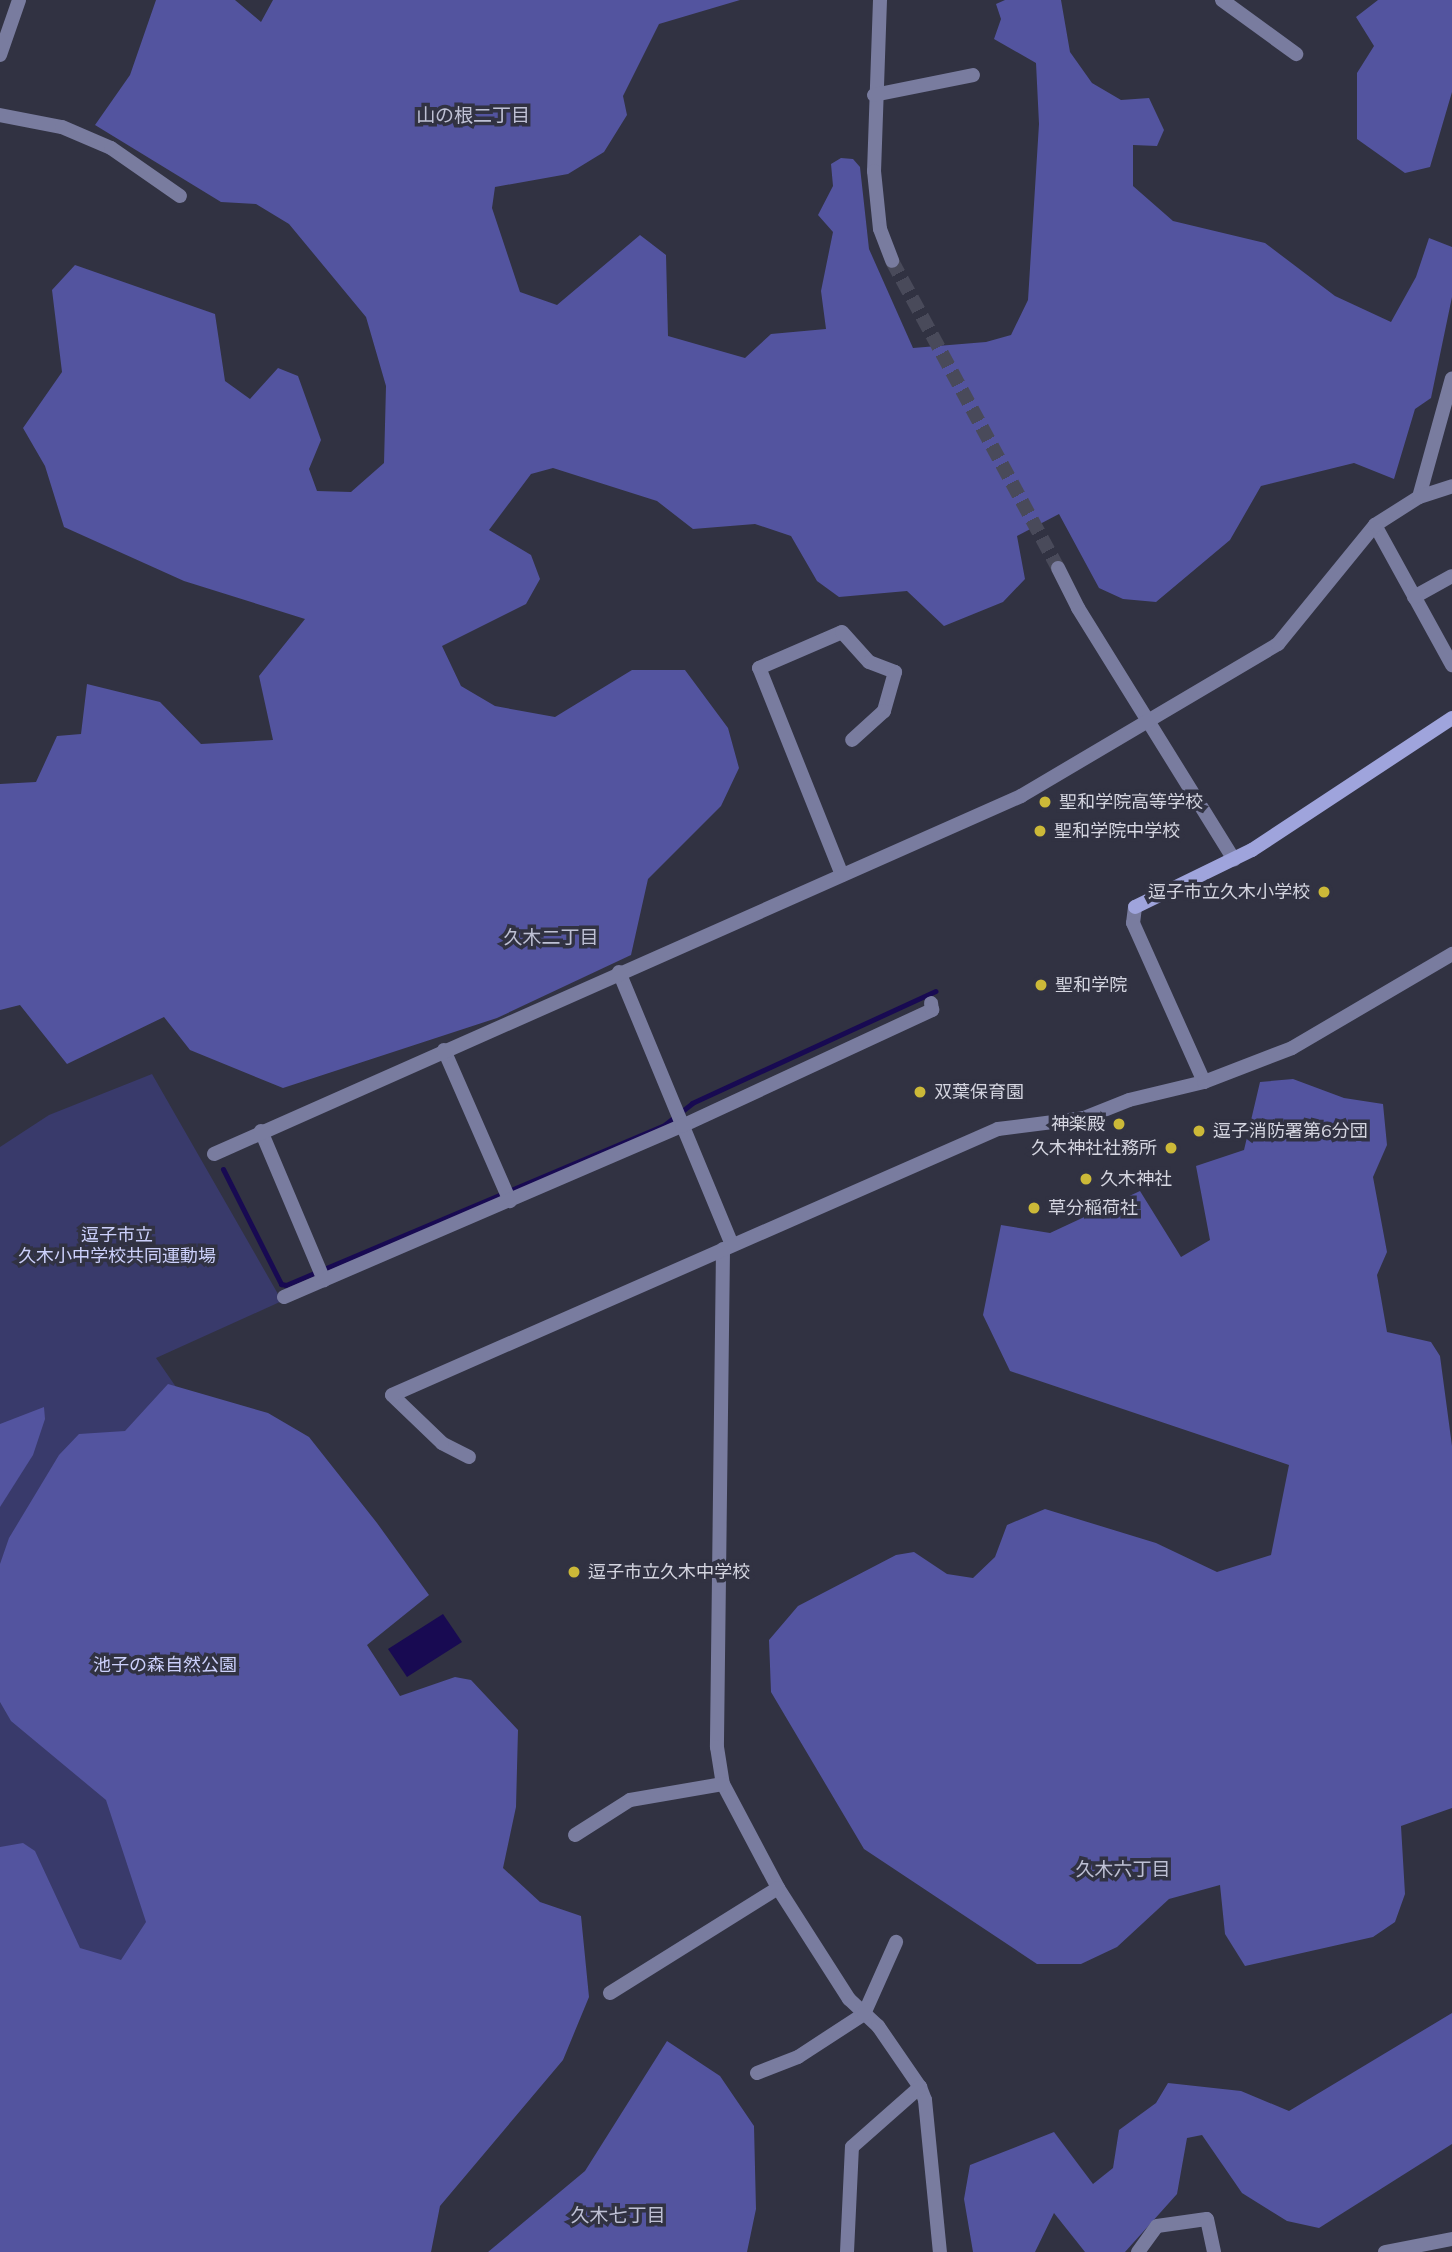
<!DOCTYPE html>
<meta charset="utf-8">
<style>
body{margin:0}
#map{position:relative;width:1452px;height:2252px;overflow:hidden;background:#313242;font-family:Mulish,"Noto Sans JP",sans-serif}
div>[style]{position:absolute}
.green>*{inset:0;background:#393a6b}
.forest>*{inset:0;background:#53549f}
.water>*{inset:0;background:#180a52}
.stream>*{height:5px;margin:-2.5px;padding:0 2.5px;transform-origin:2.5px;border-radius:2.5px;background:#180a52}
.street-tunnel>*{height:14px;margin-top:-7px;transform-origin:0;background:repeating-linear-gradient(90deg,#494a5a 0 14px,transparent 0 21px)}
.street>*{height:14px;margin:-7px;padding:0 7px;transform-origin:7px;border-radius:7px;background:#797c9f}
.secondary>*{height:14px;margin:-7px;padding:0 7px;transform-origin:7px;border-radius:7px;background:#9fa4dc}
.dots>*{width:19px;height:19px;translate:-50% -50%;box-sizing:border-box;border:4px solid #313242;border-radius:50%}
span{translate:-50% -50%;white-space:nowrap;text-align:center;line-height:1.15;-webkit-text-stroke:7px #313242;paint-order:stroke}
.poi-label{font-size:18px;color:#d4d5e0}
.left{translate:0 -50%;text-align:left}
.right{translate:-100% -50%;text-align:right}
.park-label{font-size:18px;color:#ccd0fb}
.neighbourhood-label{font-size:19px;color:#bec0d4}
</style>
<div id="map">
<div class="green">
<i style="clip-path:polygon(152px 1074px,282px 1301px,156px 1358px,350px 1639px,0 2252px,0 1147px,49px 1115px)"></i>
</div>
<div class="forest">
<i style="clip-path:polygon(156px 0,235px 0,261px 22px,273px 0,740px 0,659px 24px,623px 96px,627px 115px,604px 152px,568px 174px,495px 187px,492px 208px,520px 292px,557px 305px,640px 235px,666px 255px,668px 336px,745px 358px,771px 334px,826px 329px,821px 291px,833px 232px,818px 215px,833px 186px,831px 164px,841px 158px,853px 159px,860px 167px,869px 249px,913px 348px,986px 342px,1011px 335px,1028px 300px,1039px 124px,1036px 63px,994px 39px,1001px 19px,996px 4px,1005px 0,1061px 0,1070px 52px,1092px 83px,1121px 100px,1149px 98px,1164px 130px,1157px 146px,1133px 145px,1133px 186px,1173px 221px,1265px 243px,1335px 296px,1391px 322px,1416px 277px,1429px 238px,1452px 247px,1452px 297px,1431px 398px,1415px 409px,1394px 479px,1354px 463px,1261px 486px,1230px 540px,1156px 602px,1123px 599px,1099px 588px,1059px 514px,1017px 536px,1025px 579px,1003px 602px,944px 626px,907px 591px,839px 597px,817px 581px,791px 536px,755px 524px,693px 529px,657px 501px,553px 468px,531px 474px,489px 530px,531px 555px,540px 579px,526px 604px,442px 646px,461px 686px,495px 706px,555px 717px,632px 670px,685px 670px,728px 728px,739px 768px,721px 806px,648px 879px,631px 955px,497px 1018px,283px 1088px,190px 1050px,164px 1017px,67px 1064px,20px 1005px,0 1010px,0 784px,36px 782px,57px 736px,81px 734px,87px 684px,160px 702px,201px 744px,273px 740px,259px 676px,305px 619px,184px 581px,64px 527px,45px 466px,23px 428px,62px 372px,52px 290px,75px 265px,215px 314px,225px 381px,250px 399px,278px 368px,298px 376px,321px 440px,309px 469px,317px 491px,351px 492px,384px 463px,386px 386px,366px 317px,289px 224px,256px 204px,221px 202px,95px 125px,130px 75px)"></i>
<i style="clip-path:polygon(1378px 0,1452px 0,1452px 92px,1430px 167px,1405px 173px,1357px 139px,1357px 73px,1374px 46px,1356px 17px)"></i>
<i style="clip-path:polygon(1293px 1079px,1344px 1098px,1383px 1104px,1387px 1145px,1373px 1177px,1387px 1252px,1377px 1275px,1387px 1332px,1431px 1342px,1440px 1356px,1452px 1446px,1452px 1808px,1401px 1826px,1405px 1894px,1395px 1922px,1373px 1937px,1245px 1966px,1225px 1934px,1220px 1885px,1169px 1899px,1117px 1947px,1081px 1964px,1037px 1964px,864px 1849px,771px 1692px,769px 1640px,798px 1606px,896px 1555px,914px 1552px,947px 1574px,973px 1578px,995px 1557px,1007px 1525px,1045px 1509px,1156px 1543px,1217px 1572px,1271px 1555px,1289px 1465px,1010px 1371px,983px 1315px,1001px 1225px,1050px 1233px,1140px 1191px,1181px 1257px,1210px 1240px,1196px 1166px,1244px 1150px,1260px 1082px)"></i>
<i style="clip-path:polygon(168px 1384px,268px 1413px,309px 1437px,377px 1523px,429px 1595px,367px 1645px,400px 1696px,455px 1677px,471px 1680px,518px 1730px,516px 1807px,503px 1868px,540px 1902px,581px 1916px,589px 1997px,563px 2060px,440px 2206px,431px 2252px,0 2252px,0 1847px,23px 1843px,35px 1851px,80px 1948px,121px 1960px,146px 1922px,106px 1800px,11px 1721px,0 1702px,0 1564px,9px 1538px,59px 1455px,79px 1434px,125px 1431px)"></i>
<i style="clip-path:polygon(44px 1407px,45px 1419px,33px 1455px,0 1507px,0 1424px)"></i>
<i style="clip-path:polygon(1452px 2013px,1452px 2144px,1319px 2228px,1287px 2221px,1242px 2193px,1202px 2135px,1187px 2138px,1177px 2194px,1125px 2252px,1085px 2252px,1054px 2213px,1035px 2252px,973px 2252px,964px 2199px,970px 2165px,1054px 2132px,1093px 2184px,1113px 2168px,1119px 2130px,1156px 2103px,1168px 2083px,1241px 2091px,1289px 2111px)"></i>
<i style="clip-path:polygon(667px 2041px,720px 2076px,754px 2126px,756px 2209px,747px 2252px,488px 2252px,585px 2171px)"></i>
</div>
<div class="water">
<i style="clip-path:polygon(443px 1614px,462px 1642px,407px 1677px,388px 1649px)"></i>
</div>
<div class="stream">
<i style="left:223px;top:1169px;width:129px;rotate:63.2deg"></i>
<i style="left:281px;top:1284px;width:5px;rotate:11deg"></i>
<i style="left:286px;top:1285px;width:409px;rotate:-22.9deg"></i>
<i style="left:663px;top:1126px;width:37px;rotate:-38deg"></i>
<i style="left:692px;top:1103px;width:268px;rotate:-24.7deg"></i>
</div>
<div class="street-tunnel">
<i style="left:892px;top:261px;width:349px;rotate:61.6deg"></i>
</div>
<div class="street">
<i style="left:880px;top:0;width:171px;rotate:92deg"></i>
<i style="left:874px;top:171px;width:58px;rotate:84.1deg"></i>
<i style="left:880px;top:229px;width:34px;rotate:69deg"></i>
<i style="left:1222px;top:0;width:92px;rotate:36.1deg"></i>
<i style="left:0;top:55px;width:58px;rotate:-70.9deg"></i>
<i style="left:874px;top:95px;width:101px;rotate:-11.4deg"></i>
<i style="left:0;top:115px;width:63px;rotate:11deg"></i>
<i style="left:62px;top:127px;width:53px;rotate:23.2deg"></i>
<i style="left:111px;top:148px;width:84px;rotate:34.8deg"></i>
<i style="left:1419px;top:497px;width:123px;rotate:-74.5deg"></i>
<i style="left:1375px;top:525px;width:160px;rotate:61.2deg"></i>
<i style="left:1058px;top:568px;width:45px;rotate:63.4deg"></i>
<i style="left:1078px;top:608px;width:296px;rotate:58.2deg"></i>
<i style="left:1414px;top:597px;width:43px;rotate:-28.9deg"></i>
<i style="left:842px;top:875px;width:223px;rotate:-111.8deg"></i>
<i style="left:759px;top:668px;width:90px;rotate:-23.4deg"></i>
<i style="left:842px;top:632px;width:40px;rotate:48deg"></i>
<i style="left:869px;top:662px;width:28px;rotate:21deg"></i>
<i style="left:895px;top:672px;width:41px;rotate:105.8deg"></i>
<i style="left:884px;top:711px;width:43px;rotate:137.8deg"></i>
<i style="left:1135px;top:907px;width:16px;rotate:97deg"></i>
<i style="left:1133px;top:923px;width:174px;rotate:65.9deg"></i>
<i style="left:619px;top:972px;width:295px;rotate:67.5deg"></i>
<i style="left:444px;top:1050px;width:165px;rotate:66.4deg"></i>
<i style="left:261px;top:1131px;width:162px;rotate:67.1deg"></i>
<i style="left:214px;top:1154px;width:883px;rotate:-23.92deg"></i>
<i style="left:1021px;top:796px;width:299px;rotate:-30.6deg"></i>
<i style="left:1278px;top:644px;width:154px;rotate:-50.8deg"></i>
<i style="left:1375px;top:525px;width:52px;rotate:-32.5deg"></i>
<i style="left:1419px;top:497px;width:35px;rotate:-18deg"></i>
<i style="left:723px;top:1249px;width:498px;rotate:90.7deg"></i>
<i style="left:717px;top:1747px;width:37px;rotate:81deg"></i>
<i style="left:723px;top:1784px;width:118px;rotate:62.1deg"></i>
<i style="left:778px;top:1888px;width:132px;rotate:57.4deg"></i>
<i style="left:849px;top:1999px;width:40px;rotate:43deg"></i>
<i style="left:878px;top:2026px;width:74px;rotate:55.5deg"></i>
<i style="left:920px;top:2087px;width:14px;rotate:69deg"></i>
<i style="left:925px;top:2100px;width:153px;rotate:84.4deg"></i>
<i style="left:284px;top:1297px;width:433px;rotate:-23.3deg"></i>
<i style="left:682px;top:1126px;width:276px;rotate:-24.9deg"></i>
<i style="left:932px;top:1010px;width:7px;rotate:-98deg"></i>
<i style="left:469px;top:1457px;width:30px;rotate:-153deg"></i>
<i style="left:442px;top:1443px;width:69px;rotate:-136.2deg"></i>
<i style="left:392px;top:1395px;width:662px;rotate:-23.7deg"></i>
<i style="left:998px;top:1129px;width:87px;rotate:-7.3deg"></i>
<i style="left:1084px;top:1118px;width:48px;rotate:-21.8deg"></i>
<i style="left:1129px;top:1100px;width:77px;rotate:-13.5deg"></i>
<i style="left:1204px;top:1082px;width:94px;rotate:-21.1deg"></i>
<i style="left:1292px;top:1048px;width:186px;rotate:-30.4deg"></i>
<i style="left:575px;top:1835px;width:65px;rotate:-32.5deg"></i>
<i style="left:630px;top:1800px;width:94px;rotate:-9.8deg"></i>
<i style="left:610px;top:1993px;width:198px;rotate:-32deg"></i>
<i style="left:757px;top:2073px;width:44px;rotate:-21.3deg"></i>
<i style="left:798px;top:2057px;width:79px;rotate:-33.1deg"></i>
<i style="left:864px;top:2014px;width:79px;rotate:-66deg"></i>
<i style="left:847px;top:2252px;width:105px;rotate:-87.3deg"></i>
<i style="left:852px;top:2147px;width:91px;rotate:-41.4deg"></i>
<i style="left:1138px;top:2252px;width:32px;rotate:-54deg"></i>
<i style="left:1157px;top:2226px;width:50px;rotate:-8deg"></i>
<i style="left:1207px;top:2219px;width:34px;rotate:78deg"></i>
<i style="left:1385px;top:2252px;width:68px;rotate:-11deg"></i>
</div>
<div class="secondary">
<i style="left:1135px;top:907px;width:130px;rotate:-26deg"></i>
<i style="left:1252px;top:850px;width:240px;rotate:-33.4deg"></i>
</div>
<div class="dots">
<i style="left:1045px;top:802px;background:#ccb938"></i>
<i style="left:1040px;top:831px;background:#ccb938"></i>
<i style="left:1324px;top:892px;background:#ccb938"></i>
<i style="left:1041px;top:985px;background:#ccb938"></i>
<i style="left:920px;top:1092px;background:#ccb938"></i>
<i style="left:1119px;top:1124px;background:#ccb938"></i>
<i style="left:1199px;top:1131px;background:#ccb938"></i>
<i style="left:1171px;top:1148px;background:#ccb938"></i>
<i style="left:1086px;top:1179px;background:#ccb938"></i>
<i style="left:1034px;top:1208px;background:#ccb938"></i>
<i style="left:574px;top:1572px;background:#ccb938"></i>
</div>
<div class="poi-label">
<span class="left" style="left:1059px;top:802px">聖和学院高等学校</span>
<span class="left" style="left:1054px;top:831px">聖和学院中学校</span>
<span class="right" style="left:1310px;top:892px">逗子市立久木小学校</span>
<span class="left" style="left:1055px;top:985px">聖和学院</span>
<span class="left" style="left:934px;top:1092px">双葉保育園</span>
<span class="right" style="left:1105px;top:1124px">神楽殿</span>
<span class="left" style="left:1213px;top:1131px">逗子消防署第6分団</span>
<span class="right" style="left:1157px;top:1148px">久木神社社務所</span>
<span class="left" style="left:1100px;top:1179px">久木神社</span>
<span class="left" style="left:1048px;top:1208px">草分稲荷社</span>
<span class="left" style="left:588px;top:1572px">逗子市立久木中学校</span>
</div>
<div class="park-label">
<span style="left:117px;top:1246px">逗子市立<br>久木小中学校共同運動場</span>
<span style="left:165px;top:1665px">池子の森自然公園</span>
</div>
<div class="neighbourhood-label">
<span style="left:473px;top:116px">山の根二丁目</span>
<span style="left:551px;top:938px">久木二丁目</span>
<span style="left:1123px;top:1870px">久木六丁目</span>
<span style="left:618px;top:2216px">久木七丁目</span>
</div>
</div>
